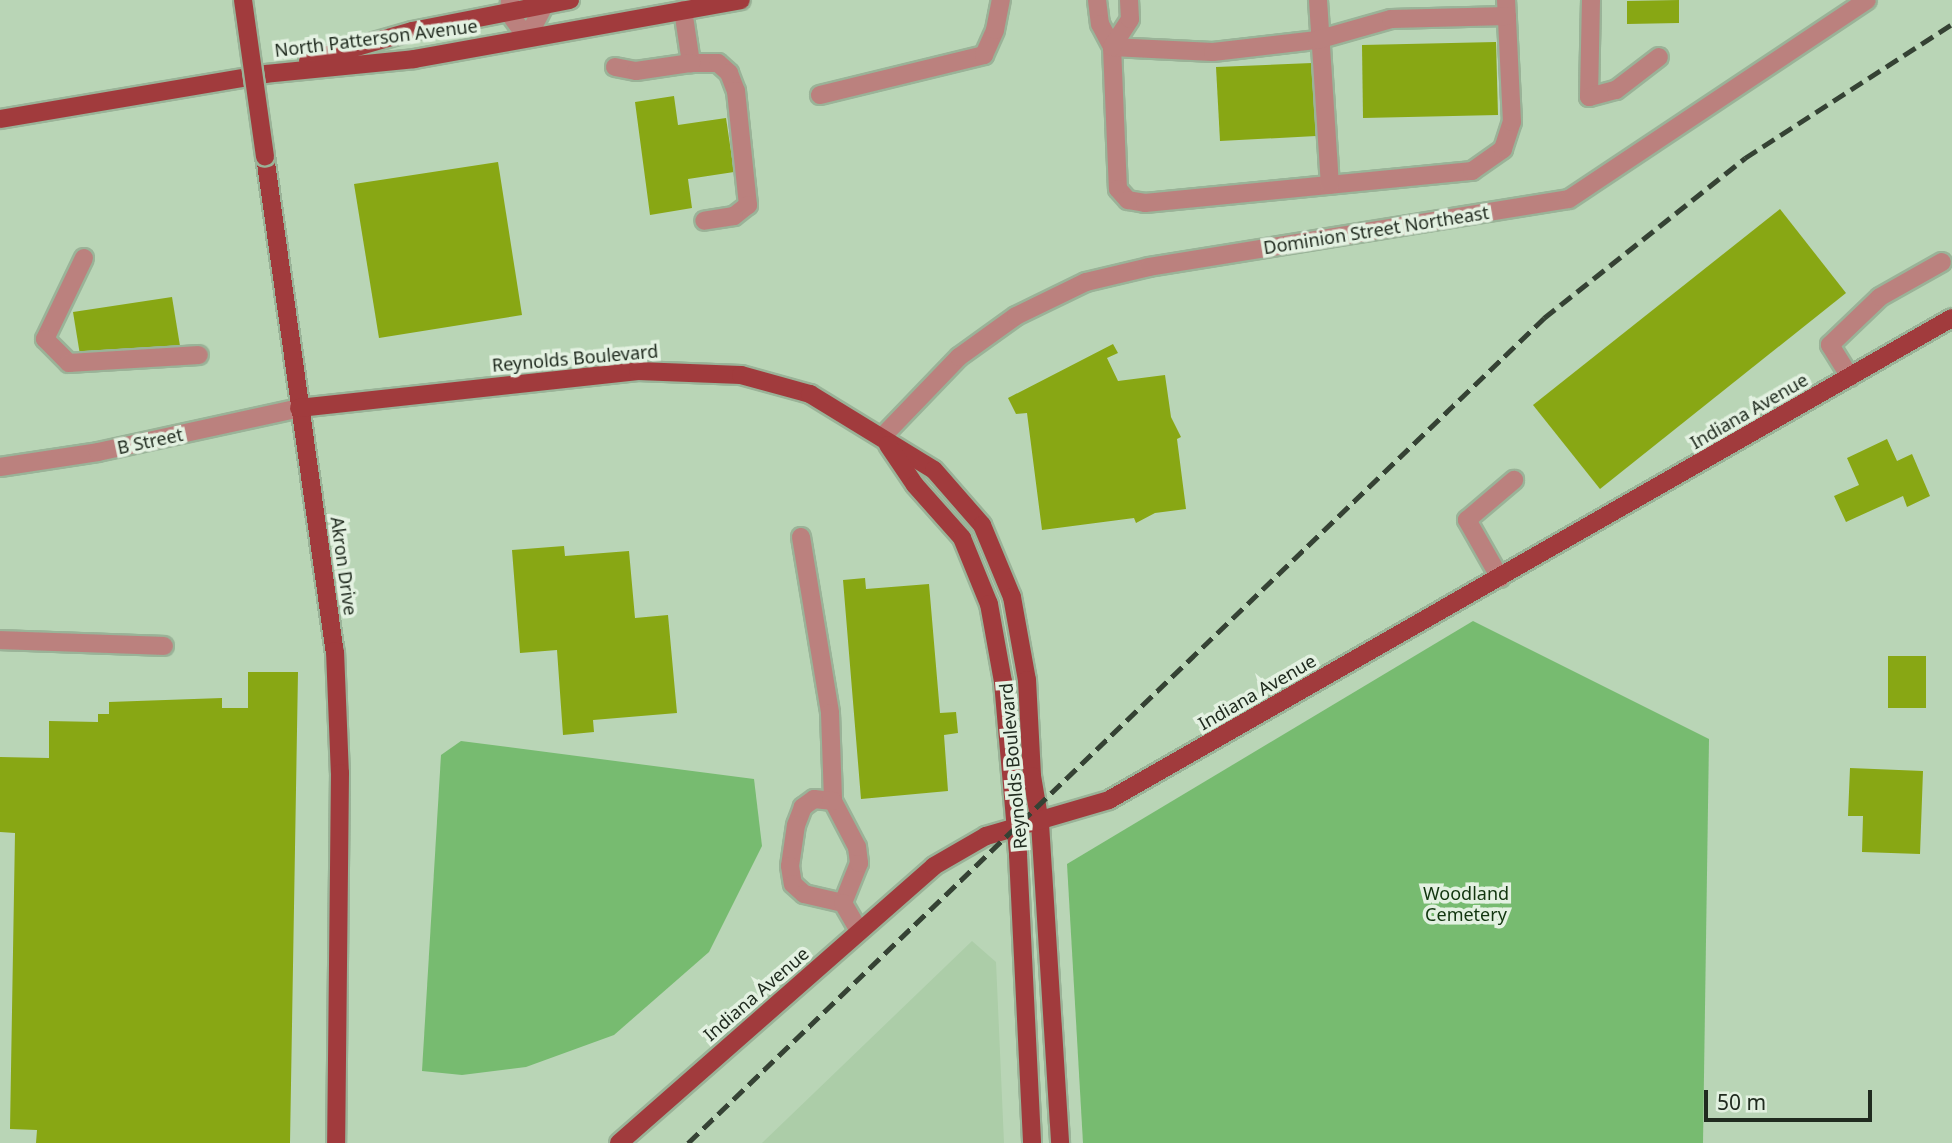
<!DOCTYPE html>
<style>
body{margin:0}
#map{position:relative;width:1952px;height:1143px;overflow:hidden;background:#b9d5b6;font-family:"Noto Sans",sans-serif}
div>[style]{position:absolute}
.built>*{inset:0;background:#accda8}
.green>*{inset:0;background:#77bb70}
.building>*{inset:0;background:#88a714}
.roads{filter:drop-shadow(2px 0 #9ab398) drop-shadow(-2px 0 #9ab398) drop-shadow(0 2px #9ab398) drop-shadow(0 -2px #9ab398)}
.minor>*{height:18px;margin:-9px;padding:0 9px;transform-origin:9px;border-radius:9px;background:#bb817e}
.major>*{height:18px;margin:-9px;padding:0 9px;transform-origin:9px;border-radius:9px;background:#a13b3d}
.rail>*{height:5px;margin-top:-2.5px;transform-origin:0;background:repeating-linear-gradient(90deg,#354234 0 14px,transparent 0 21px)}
.bridges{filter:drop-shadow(2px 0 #9ab398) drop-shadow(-2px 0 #9ab398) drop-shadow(0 2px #9ab398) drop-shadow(0 -2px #9ab398)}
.major-bridge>*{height:18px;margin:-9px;padding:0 9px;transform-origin:9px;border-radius:9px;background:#a13b3d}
span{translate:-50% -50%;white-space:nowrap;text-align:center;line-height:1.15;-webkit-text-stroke:7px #e3f1e1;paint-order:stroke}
.street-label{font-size:18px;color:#202b1f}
.park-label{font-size:18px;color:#11350e}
.scale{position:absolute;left:1704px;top:1090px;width:168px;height:32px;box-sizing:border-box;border:4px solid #202b1f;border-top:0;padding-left:9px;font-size:21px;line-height:24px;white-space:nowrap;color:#202b1f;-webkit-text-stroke:5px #e3f1e1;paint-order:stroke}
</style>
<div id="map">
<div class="built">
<i style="clip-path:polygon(972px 941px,996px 962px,1004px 1143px,762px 1143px)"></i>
</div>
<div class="green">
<i style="clip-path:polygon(1473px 621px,1709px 739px,1703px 1143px,1083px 1143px,1067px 864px)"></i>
<i style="clip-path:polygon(461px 741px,754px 779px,762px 846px,709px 952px,614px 1035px,526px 1067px,462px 1075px,422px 1071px,441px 755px)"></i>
</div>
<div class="building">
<i style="clip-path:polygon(1679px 0,1679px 23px,1627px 24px,1627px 1px)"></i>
<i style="clip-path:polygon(1496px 42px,1498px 115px,1363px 118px,1362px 45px)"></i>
<i style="clip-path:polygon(1312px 63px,1316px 136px,1220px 141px,1216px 67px)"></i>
<i style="clip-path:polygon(674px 96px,678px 125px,726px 118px,734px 172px,688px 179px,692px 208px,650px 215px,635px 102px)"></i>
<i style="clip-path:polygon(498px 162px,522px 315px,379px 338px,354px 184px)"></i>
<i style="clip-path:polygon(1780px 209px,1846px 293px,1600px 489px,1533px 405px)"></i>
<i style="clip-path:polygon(172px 297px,180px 346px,81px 361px,73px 312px)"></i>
<i style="clip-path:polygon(1113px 344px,1118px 353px,1107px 358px,1118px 381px,1165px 375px,1171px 417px,1181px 437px,1177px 439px,1186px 509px,1155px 513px,1136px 523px,1134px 518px,1042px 530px,1027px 413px,1016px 414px,1008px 398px)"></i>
<i style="clip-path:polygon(1887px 439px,1897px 461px,1912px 454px,1930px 496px,1907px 507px,1903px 496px,1846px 522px,1834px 496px,1859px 485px,1847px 458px)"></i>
<i style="clip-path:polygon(564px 546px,565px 556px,629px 551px,635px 618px,668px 615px,677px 713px,593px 720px,594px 732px,563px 735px,557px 650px,520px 653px,512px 550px)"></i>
<i style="clip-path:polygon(865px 578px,866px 589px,929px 584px,940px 713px,956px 712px,958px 733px,944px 735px,948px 791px,861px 799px,843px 580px)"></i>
<i style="clip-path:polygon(1888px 656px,1926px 656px,1926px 708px,1888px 708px)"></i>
<i style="clip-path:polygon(248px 672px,298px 672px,290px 1143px,36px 1143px,37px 1130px,10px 1129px,15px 833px,0 832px,0 757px,49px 758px,49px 721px,98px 722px,98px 714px,109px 714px,109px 702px,222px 698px,222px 708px,248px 708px)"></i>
<i style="clip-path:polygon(1850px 768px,1923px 771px,1920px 854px,1862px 852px,1863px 816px,1848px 816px)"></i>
</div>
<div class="roads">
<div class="minor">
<i style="left:510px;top:0;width:13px;rotate:94deg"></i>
<i style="left:509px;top:13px;width:31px;rotate:54deg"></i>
<i style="left:527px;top:38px;width:43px;rotate:-62.2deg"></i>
<i style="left:1097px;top:0;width:24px;rotate:83deg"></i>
<i style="left:1100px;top:24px;width:26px;rotate:62deg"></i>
<i style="left:1112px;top:47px;width:142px;rotate:87.6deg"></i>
<i style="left:1118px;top:189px;width:15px;rotate:48deg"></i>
<i style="left:1128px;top:200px;width:17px;rotate:10deg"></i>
<i style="left:1145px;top:203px;width:329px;rotate:-5.6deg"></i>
<i style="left:1472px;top:171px;width:38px;rotate:-35deg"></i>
<i style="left:1503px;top:149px;width:28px;rotate:-72deg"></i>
<i style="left:1512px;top:122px;width:122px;rotate:-92.8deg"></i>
<i style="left:1318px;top:0;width:185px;rotate:86.3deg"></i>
<i style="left:1591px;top:0;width:97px;rotate:91.2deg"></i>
<i style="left:1589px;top:97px;width:28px;rotate:-15deg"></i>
<i style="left:1616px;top:90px;width:54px;rotate:-37.5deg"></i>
<i style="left:683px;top:10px;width:54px;rotate:81.4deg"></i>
<i style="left:691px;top:63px;width:27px"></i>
<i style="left:718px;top:63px;width:15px;rotate:42deg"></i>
<i style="left:729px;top:73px;width:19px;rotate:69deg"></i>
<i style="left:736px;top:91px;width:115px;rotate:84deg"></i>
<i style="left:748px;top:205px;width:18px;rotate:142deg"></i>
<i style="left:734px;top:216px;width:30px;rotate:171deg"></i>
<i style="left:1112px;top:47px;width:101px;rotate:2.8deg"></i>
<i style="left:1213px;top:52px;width:105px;rotate:-6.6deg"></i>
<i style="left:1317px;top:40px;width:77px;rotate:-15.8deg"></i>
<i style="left:1391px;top:19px;width:116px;rotate:-1.5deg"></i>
<i style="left:1112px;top:47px;width:33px;rotate:-57deg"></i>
<i style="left:1130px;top:19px;width:19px;rotate:-93deg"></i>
<i style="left:615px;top:67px;width:21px;rotate:11deg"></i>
<i style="left:636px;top:71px;width:56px;rotate:-8.3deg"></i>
<i style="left:820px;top:95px;width:169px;rotate:-13.7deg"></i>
<i style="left:984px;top:55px;width:27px;rotate:-66deg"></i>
<i style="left:995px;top:30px;width:31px;rotate:-79deg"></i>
<i style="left:84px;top:258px;width:90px;rotate:115.7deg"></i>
<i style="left:45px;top:339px;width:34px;rotate:45deg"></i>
<i style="left:69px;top:363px;width:130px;rotate:-3.5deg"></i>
<i style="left:1850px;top:377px;width:38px;rotate:-122deg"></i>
<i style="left:1830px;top:345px;width:69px;rotate:-43.8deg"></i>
<i style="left:1880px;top:297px;width:71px;rotate:-29.4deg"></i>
<i style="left:882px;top:437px;width:111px;rotate:-46.1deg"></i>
<i style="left:959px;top:357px;width:70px;rotate:-35.7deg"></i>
<i style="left:1016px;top:316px;width:78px;rotate:-25.9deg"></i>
<i style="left:1086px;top:282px;width:65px;rotate:-13.4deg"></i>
<i style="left:1149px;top:267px;width:425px;rotate:-9.2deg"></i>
<i style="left:1569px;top:199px;width:358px;rotate:-33.7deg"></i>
<i style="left:0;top:467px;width:99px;rotate:-8.7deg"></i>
<i style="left:98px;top:452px;width:206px;rotate:-12.3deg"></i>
<i style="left:801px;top:537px;width:178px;rotate:80.6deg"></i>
<i style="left:830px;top:713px;width:88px;rotate:88deg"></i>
<i style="left:1500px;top:578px;width:67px;rotate:-119.6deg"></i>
<i style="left:1467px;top:520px;width:62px;rotate:-40.4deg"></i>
<i style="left:0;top:640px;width:164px;rotate:2.1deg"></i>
<i style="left:843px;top:903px;width:43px;rotate:-68.2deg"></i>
<i style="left:859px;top:863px;width:16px;rotate:-97deg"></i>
<i style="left:857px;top:847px;width:52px;rotate:-117.6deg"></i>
<i style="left:833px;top:801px;width:19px;rotate:-174deg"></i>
<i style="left:814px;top:799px;width:14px;rotate:144deg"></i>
<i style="left:803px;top:807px;width:19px;rotate:111deg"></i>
<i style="left:796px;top:825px;width:41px;rotate:98.3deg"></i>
<i style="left:790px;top:866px;width:18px;rotate:81deg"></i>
<i style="left:793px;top:884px;width:15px;rotate:42deg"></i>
<i style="left:804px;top:894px;width:40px;rotate:13deg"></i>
<i style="left:843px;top:903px;width:32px;rotate:60deg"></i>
</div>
<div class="major">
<i style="left:308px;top:61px;width:108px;rotate:-16.1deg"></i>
<i style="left:412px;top:31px;width:161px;rotate:-11.1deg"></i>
<i style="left:0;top:119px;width:269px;rotate:-9.6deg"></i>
<i style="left:265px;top:74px;width:150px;rotate:-5.7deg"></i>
<i style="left:414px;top:59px;width:332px;rotate:-10.2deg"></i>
<i style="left:265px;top:156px;width:500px;rotate:82deg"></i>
<i style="left:335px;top:651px;width:122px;rotate:87.7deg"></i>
<i style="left:340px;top:773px;width:370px;rotate:90.6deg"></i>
<i style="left:299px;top:408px;width:341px;rotate:-6.2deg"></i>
<i style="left:638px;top:371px;width:103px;rotate:2.2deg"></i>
<i style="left:741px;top:375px;width:72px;rotate:15.4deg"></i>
<i style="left:810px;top:394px;width:145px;rotate:31.5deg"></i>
<i style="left:934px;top:470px;width:73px;rotate:48.9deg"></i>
<i style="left:982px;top:525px;width:78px;rotate:67.4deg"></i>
<i style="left:1012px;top:597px;width:84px;rotate:79.8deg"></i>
<i style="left:1027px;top:680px;width:96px;rotate:87deg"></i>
<i style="left:1032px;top:776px;width:48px;rotate:80.3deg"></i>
<i style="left:1040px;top:823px;width:321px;rotate:86.4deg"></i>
<i style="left:888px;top:445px;width:48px;rotate:56deg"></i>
<i style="left:915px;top:485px;width:71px;rotate:48.4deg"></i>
<i style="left:962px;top:538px;width:71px;rotate:67.8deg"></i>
<i style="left:989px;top:604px;width:79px;rotate:79.8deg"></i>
<i style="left:1003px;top:682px;width:174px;rotate:85deg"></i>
<i style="left:1018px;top:855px;width:288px;rotate:87.2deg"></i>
<i style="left:619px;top:1143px;width:419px;rotate:-41.3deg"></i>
<i style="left:934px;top:866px;width:60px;rotate:-30deg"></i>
<i style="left:986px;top:836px;width:128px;rotate:-16.3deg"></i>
<i style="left:1109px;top:800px;width:971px;rotate:-29.76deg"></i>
</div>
</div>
<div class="rail">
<i style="left:688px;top:1143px;width:1189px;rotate:-43.94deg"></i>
<i style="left:1544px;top:318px;width:257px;rotate:-38.5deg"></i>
<i style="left:1745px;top:158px;width:247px;rotate:-32.9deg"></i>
</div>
<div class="bridges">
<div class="major-bridge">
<i style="left:243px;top:0;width:158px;rotate:82deg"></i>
</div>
</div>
<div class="street-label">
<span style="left:376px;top:38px;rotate:-7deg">North Patterson Avenue</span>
<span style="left:1376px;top:230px;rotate:-9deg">Dominion Street Northeast</span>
<span style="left:575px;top:358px;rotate:-5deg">Reynolds Boulevard</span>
<span style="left:1749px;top:411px;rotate:-30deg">Indiana Avenue</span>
<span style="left:150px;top:441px;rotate:-12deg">B Street</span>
<span style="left:344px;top:566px;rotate:82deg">Akron Drive</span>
<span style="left:1257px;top:692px;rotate:-30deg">Indiana Avenue</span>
<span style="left:1013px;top:766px;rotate:-95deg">Reynolds Boulevard</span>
<span style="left:756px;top:994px;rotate:-41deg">Indiana Avenue</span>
</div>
<div class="park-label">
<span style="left:1466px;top:904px">Woodland<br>Cemetery</span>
</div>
<div class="scale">50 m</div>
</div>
